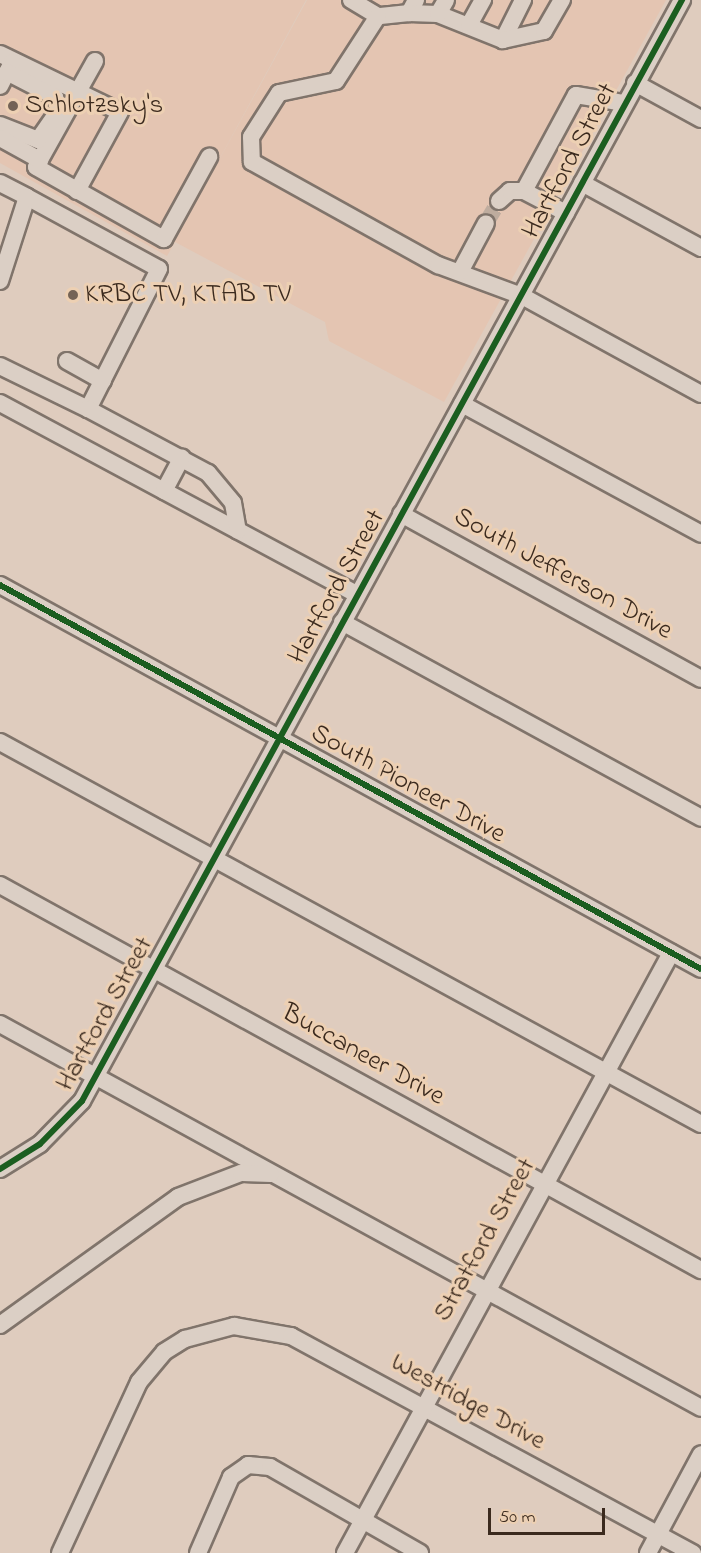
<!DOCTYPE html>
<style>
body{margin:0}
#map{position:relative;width:701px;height:1553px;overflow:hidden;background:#dfccbe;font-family:"Indie Flower",sans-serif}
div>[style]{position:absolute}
.built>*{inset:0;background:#e4c5b2}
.minor-tunnel>*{height:16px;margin-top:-8px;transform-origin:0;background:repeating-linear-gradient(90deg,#beac9e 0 16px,transparent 0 24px)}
.roads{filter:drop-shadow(2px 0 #80746b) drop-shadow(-2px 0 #80746b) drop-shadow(0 2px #80746b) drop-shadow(0 -2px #80746b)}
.minor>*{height:16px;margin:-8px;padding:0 8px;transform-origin:8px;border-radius:8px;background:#dbcfc5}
.cycleway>*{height:6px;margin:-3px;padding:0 3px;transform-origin:3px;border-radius:3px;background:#1b5e20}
.dots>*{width:16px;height:16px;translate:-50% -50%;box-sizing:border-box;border:3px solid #edd0b3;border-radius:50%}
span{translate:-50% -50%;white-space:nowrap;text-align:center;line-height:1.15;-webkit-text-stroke:6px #edd0b3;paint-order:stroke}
.poi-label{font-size:27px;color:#3b2a1e}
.left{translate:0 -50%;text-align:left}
.street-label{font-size:27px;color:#3b2a1e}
.scale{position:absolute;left:488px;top:1508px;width:117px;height:27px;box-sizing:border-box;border:3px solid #3b2a1e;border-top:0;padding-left:8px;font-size:18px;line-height:21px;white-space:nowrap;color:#3b2a1e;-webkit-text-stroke:4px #edd0b3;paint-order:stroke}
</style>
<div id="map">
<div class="built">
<i style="clip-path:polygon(0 0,306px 0,196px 202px,307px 0,666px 0,444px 402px,329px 341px,325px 322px,175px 242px,167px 256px,0 163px)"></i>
</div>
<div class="minor-tunnel">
<i style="left:486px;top:223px;width:26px;rotate:-59deg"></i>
</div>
<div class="roads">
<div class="minor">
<i style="left:351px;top:0;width:31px;rotate:31deg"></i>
<i style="left:416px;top:0;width:15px;rotate:118deg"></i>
<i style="left:409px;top:13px;width:29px;rotate:2deg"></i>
<i style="left:438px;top:14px;width:70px;rotate:21.8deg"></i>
<i style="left:523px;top:0;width:45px;rotate:116.6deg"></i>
<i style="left:503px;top:40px;width:42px;rotate:-12.4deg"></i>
<i style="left:544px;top:31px;width:36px;rotate:-60deg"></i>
<i style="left:409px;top:13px;width:31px;rotate:174deg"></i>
<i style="left:378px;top:16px;width:77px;rotate:122.9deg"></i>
<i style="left:336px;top:81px;width:58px;rotate:168.1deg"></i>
<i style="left:279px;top:93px;width:52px;rotate:122.5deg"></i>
<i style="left:251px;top:137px;width:25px;rotate:88deg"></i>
<i style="left:252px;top:162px;width:213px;rotate:29deg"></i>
<i style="left:438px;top:265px;width:90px;rotate:20.3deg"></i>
<i style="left:522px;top:296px;width:204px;rotate:28.7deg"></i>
<i style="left:438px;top:14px;width:16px;rotate:-60deg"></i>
<i style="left:469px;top:25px;width:29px;rotate:-61deg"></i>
<i style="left:0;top:54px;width:133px;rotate:25.8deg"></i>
<i style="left:120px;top:112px;width:90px;rotate:118.6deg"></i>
<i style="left:95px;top:61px;width:121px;rotate:119.1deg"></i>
<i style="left:36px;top:167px;width:147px;rotate:29.4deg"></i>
<i style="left:164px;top:239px;width:94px;rotate:-61.2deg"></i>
<i style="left:635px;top:83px;width:75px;rotate:28.6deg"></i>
<i style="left:0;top:86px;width:27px;rotate:-63deg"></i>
<i style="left:0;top:125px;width:41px;rotate:21.5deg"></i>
<i style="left:38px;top:140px;width:37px;rotate:-55deg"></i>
<i style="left:59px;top:110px;width:14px;rotate:-107deg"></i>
<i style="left:55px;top:97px;width:54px;rotate:-152.5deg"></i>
<i style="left:0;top:138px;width:46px;rotate:28.8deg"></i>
<i style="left:0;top:183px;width:30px;rotate:27deg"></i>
<i style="left:582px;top:183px;width:136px;rotate:28.6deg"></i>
<i style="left:499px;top:201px;width:15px;rotate:-42deg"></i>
<i style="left:510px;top:191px;width:14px"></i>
<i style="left:566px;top:213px;width:47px;rotate:-152.4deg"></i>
<i style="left:524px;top:191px;width:109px;rotate:-61.6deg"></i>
<i style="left:576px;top:95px;width:49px;rotate:9.5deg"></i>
<i style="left:460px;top:272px;width:55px;rotate:-62deg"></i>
<i style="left:0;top:281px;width:88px;rotate:-72.2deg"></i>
<i style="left:27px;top:197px;width:150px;rotate:28.6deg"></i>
<i style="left:159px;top:269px;width:157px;rotate:116.9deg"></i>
<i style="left:88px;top:409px;width:98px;rotate:-154deg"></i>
<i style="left:67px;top:361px;width:41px;rotate:29.1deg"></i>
<i style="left:0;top:403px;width:404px;rotate:28.2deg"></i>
<i style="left:462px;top:404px;width:272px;rotate:28.5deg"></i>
<i style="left:88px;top:409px;width:136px;rotate:28.1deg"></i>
<i style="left:208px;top:473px;width:39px;rotate:50deg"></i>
<i style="left:233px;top:503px;width:28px;rotate:80deg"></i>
<i style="left:164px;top:491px;width:38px;rotate:-62deg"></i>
<i style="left:401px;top:514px;width:342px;rotate:28.8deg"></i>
<i style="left:0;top:585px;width:799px;rotate:28.71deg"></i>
<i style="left:342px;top:622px;width:409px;rotate:28.6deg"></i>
<i style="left:0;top:742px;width:798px;rotate:28.59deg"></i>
<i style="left:0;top:885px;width:800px;rotate:28.78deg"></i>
<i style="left:0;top:1024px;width:799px;rotate:28.71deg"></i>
<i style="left:0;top:1169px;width:47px;rotate:-32deg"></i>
<i style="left:40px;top:1144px;width:60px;rotate:-45.7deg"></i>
<i style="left:82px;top:1101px;width:1254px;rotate:-61.41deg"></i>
<i style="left:0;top:1325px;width:219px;rotate:-35.7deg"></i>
<i style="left:178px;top:1197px;width:67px;rotate:-20.9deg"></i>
<i style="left:241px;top:1173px;width:30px;rotate:2deg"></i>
<i style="left:60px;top:1553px;width:188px;rotate:-65.2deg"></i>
<i style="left:139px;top:1382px;width:39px;rotate:-50deg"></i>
<i style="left:164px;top:1352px;width:25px;rotate:-32deg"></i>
<i style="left:185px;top:1339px;width:51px;rotate:-14.9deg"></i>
<i style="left:234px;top:1326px;width:58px;rotate:10deg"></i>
<i style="left:291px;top:1336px;width:457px;rotate:28.4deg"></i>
<i style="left:198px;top:1553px;width:83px;rotate:-66.5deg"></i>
<i style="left:231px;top:1477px;width:21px;rotate:-35deg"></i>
<i style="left:248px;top:1465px;width:22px;rotate:5deg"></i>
<i style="left:270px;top:1467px;width:173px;rotate:29.8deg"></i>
<i style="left:345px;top:1553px;width:683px;rotate:-61.48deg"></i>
<i style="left:648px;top:1553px;width:112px;rotate:-61.8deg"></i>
</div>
</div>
<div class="cycleway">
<i style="left:0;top:585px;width:799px;rotate:28.71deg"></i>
<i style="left:0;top:1169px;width:47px;rotate:-32deg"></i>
<i style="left:40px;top:1144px;width:60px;rotate:-45.7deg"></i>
<i style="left:82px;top:1101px;width:1254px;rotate:-61.41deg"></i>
</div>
<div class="dots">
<i style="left:13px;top:106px;background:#746356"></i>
<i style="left:73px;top:295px;background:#746356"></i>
</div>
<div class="poi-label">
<span class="left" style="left:25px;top:106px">Schlotzsky's</span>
<span class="left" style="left:85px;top:295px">KRBC TV, KTAB TV</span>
</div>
<div class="street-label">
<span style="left:570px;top:161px;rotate:-62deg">Hartford Street</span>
<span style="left:563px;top:574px;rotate:29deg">South Jefferson Drive</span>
<span style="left:337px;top:587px;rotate:-61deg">Hartford Street</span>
<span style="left:408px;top:784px;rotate:29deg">South Pioneer Drive</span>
<span style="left:105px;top:1014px;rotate:-61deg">Hartford Street</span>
<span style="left:363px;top:1055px;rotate:29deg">Buccaneer Drive</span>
<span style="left:485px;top:1240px;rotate:-61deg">Stratford Street</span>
<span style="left:468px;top:1402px;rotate:29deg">Westridge Drive</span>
</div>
<div class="scale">50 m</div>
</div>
